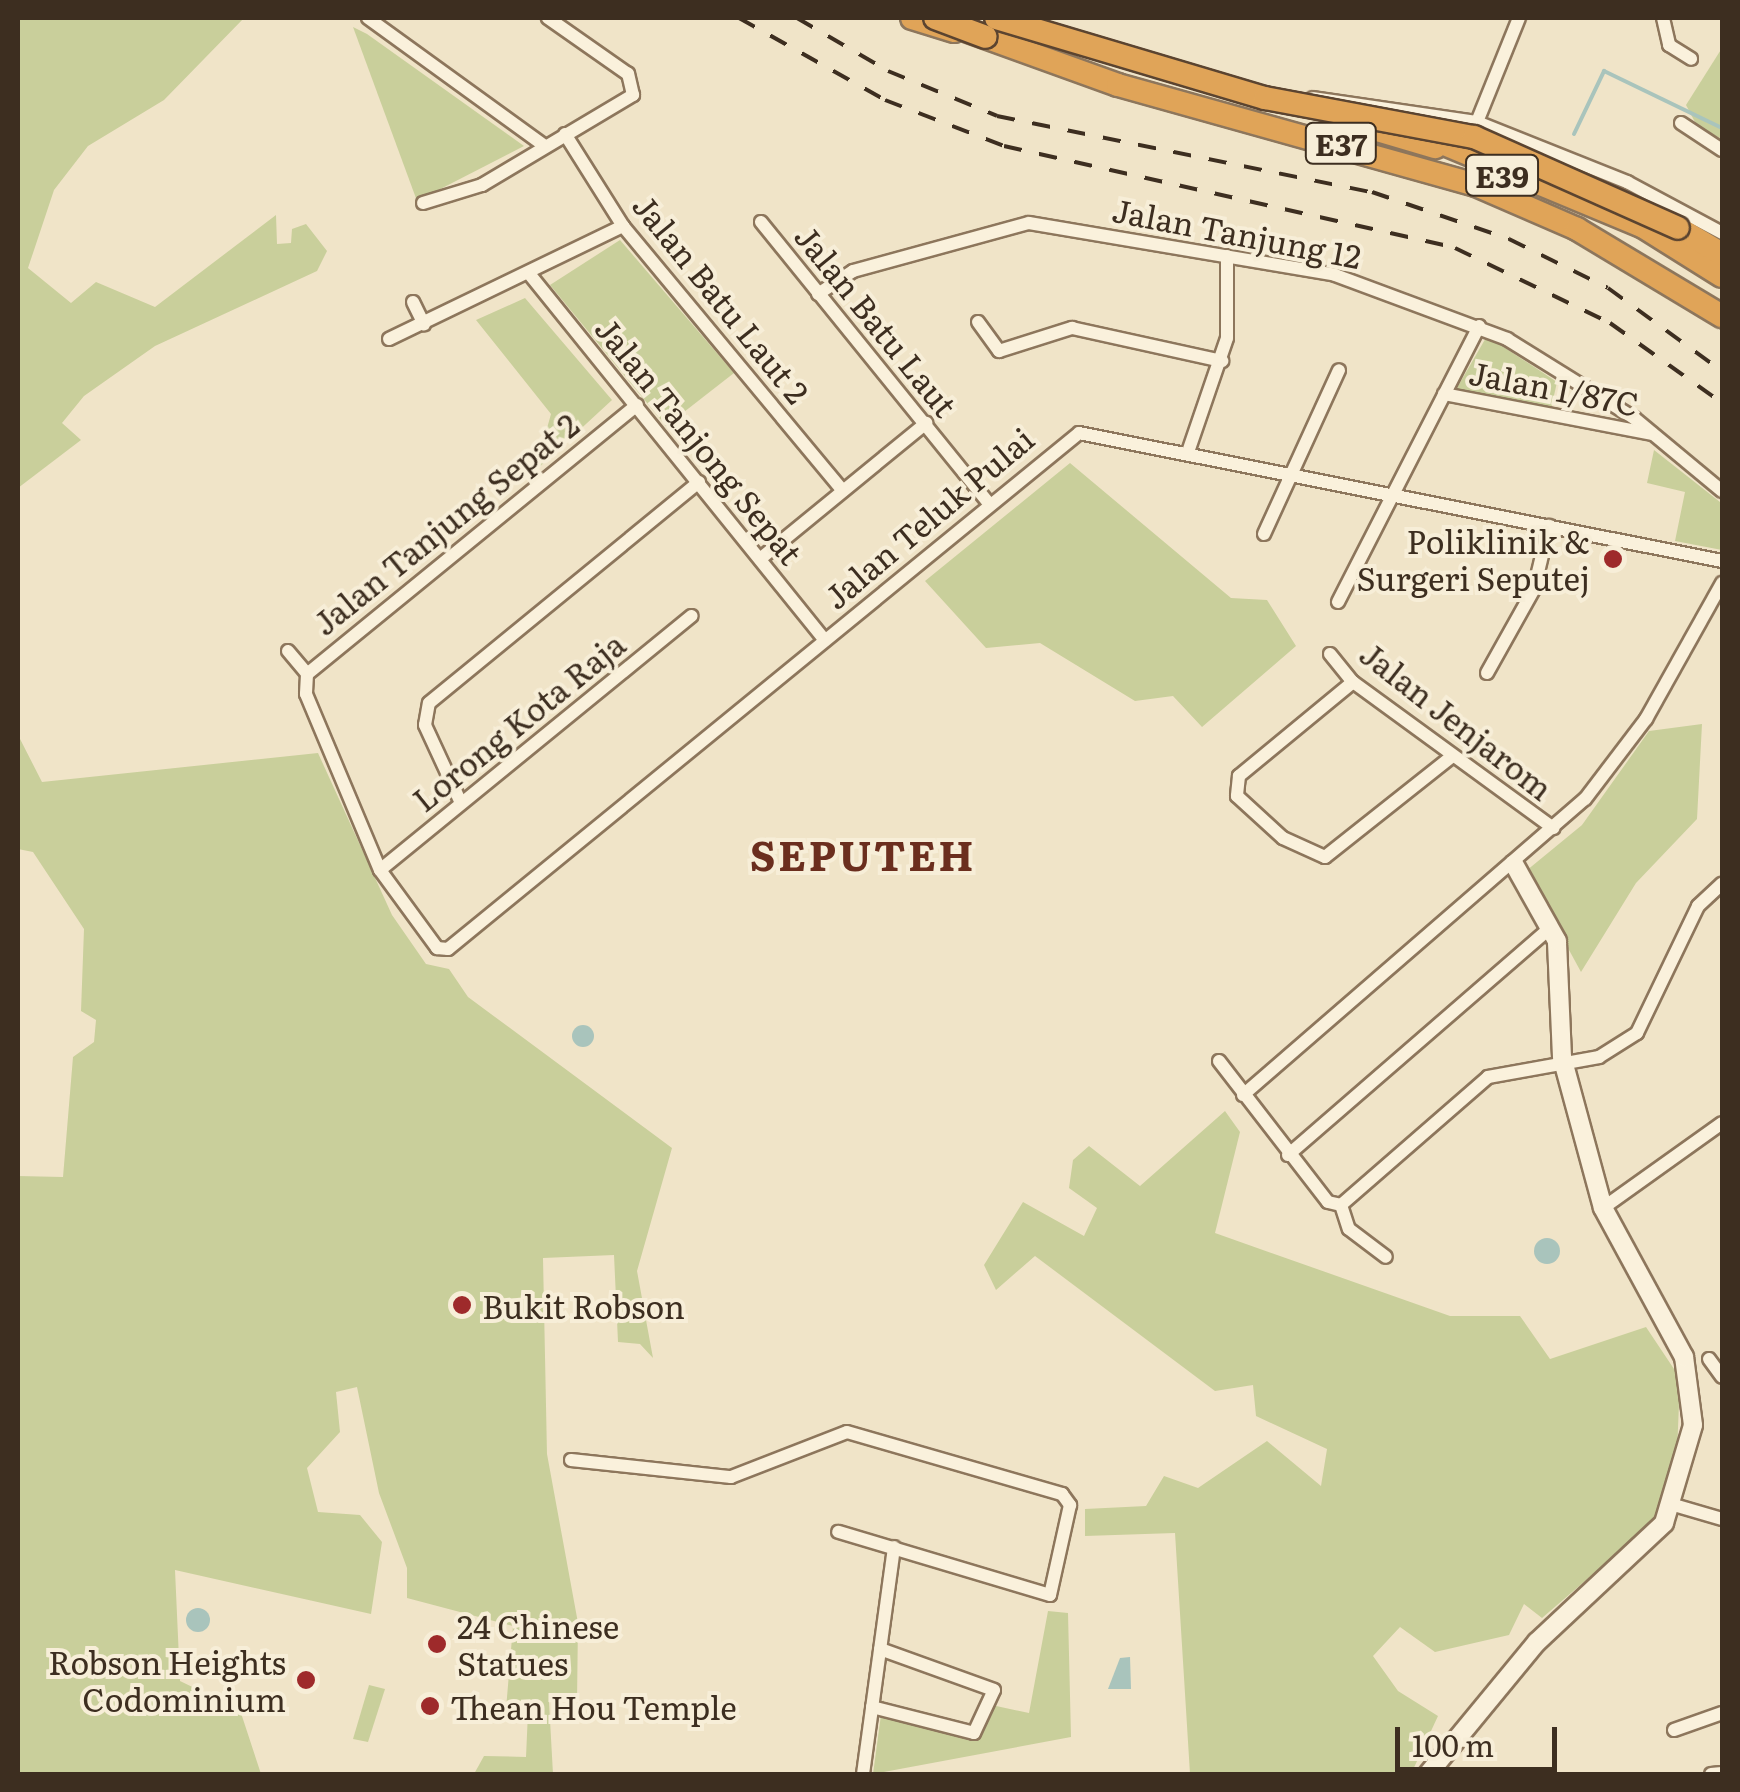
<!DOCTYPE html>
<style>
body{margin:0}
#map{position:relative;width:1740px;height:1792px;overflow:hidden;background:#f0e4c8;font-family:Literata,serif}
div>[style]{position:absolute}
.green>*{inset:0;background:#c9cf9b}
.water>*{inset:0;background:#a9c4bc}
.round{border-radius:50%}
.stream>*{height:4px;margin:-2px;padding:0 2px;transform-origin:2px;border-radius:2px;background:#a9c4bc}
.roads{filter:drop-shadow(2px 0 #8d765c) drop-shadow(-2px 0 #8d765c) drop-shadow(0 2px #8d765c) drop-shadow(0 -2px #8d765c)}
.street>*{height:12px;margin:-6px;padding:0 6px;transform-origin:6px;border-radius:6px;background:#faf1dc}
.secondary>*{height:18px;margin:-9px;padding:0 9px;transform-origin:9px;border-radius:9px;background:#faf1dc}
.highway>*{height:22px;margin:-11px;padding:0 11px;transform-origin:11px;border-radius:11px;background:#e0a458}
.rail>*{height:4px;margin-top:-2px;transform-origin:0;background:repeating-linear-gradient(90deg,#3d2e20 0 18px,transparent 0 36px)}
.bridges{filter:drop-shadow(2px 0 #5b4430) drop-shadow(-2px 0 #5b4430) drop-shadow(0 2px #5b4430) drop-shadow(0 -2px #5b4430)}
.highway-bridge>*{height:22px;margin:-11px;padding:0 11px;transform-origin:11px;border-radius:11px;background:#e0a458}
.dots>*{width:28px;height:28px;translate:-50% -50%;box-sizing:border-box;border:5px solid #f7eed8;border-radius:50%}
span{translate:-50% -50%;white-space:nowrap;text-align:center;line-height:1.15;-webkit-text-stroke:8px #f7eed8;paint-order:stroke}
.shield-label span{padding:2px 8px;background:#f7eed8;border:2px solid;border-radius:8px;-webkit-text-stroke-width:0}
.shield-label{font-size:30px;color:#3d2e20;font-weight:700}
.street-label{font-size:32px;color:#3d2e20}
.poi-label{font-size:32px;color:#3d2e20}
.right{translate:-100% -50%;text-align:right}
.left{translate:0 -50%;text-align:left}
.district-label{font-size:42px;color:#6b2e1e;font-weight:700;letter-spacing:2.5px}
.frame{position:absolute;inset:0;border:20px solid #3d2e20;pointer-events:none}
.scale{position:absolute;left:1395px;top:1727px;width:162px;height:45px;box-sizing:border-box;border:5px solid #3d2e20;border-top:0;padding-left:12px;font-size:30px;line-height:35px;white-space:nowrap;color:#3d2e20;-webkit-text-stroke:8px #f7eed8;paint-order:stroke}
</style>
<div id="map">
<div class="green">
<i style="clip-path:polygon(18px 18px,244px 18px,164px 100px,88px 146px,54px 190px,28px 268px,71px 303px,96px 282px,155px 307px,276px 215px,277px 244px,291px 243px,292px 229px,306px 224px,327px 251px,317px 271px,155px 346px,84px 396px,62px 423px,81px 440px,18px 488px)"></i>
<i style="clip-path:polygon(353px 27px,367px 34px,524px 146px,417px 201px)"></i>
<i style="clip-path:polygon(1722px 48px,1722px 139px,1697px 126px,1686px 105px)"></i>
<i style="clip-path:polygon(620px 240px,734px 373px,666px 426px,550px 285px)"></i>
<i style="clip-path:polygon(525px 298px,612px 400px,535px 471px,551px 414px,476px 320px)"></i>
<i style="clip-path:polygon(1487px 336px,1557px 382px,1551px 409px,1454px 393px)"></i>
<i style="clip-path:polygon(1654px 450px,1720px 502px,1722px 550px,1675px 541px,1685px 492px,1647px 483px)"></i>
<i style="clip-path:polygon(1070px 463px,1231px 598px,1267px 600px,1296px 646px,1202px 727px,1173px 696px,1135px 701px,1040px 643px,986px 648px,925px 581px)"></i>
<i style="clip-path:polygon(1702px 724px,1697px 819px,1636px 883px,1581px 972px,1526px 871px,1582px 825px,1649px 731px)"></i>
<i style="clip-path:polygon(18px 735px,42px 782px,318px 753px,392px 915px,426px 964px,449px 969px,468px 997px,672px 1148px,637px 1271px,653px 1358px,640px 1344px,618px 1342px,614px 1255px,543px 1258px,547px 1454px,578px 1623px,577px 1701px,549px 1702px,553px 1774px,474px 1774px,484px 1756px,526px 1757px,528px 1712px,506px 1709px,513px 1626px,407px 1598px,407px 1568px,379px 1493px,357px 1387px,336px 1392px,340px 1432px,307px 1468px,318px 1512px,360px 1515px,382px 1542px,371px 1614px,175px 1570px,180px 1681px,240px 1710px,261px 1774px,18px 1774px,18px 1176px,63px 1177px,73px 1057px,94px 1042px,96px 1020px,81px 1011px,84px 929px,33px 852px,18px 849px)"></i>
<i style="clip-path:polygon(1225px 1111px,1240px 1132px,1215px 1233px,1450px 1316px,1520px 1316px,1550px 1359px,1646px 1327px,1680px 1378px,1676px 1479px,1650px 1525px,1542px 1618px,1524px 1604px,1509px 1635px,1435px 1652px,1400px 1627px,1373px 1656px,1398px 1691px,1438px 1716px,1411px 1774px,1190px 1774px,1175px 1533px,1085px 1536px,1085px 1509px,1146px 1506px,1164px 1476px,1198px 1488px,1267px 1441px,1321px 1486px,1327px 1449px,1256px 1416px,1253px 1385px,1215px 1391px,1035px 1256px,996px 1290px,984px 1265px,1023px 1202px,1084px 1236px,1097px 1208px,1069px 1188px,1073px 1160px,1089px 1146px,1140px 1186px)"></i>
<i style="clip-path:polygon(1048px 1611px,1068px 1613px,1071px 1737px,873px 1774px,883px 1700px,895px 1717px,978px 1736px,987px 1704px,1029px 1713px)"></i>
<i style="clip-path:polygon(369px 1685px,385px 1689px,368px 1742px,353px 1739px)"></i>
</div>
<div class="water">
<i class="round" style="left:572px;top:1025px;width:22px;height:22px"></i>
<i class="round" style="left:1534px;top:1238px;width:26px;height:26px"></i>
<i class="round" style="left:186px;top:1608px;width:24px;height:24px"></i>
<i style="clip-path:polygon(1130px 1657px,1131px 1689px,1108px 1689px,1120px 1658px)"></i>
</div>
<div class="stream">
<i style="left:1574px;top:134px;width:70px;rotate:-64.5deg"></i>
<i style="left:1604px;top:71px;width:131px;rotate:25.8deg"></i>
</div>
<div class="roads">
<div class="street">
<i style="left:368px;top:18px;width:218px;rotate:35.9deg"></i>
<i style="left:1663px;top:18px;width:28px;rotate:77deg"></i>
<i style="left:1669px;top:45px;width:26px;rotate:32deg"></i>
<i style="left:1313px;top:98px;width:166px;rotate:8.3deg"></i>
<i style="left:1477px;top:122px;width:162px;rotate:21.8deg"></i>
<i style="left:1627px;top:182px;width:108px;rotate:28.2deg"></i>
<i style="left:1477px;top:122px;width:112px;rotate:-68deg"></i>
<i style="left:1681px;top:123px;width:49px;rotate:33.4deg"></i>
<i style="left:565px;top:134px;width:109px;rotate:57.8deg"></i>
<i style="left:623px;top:226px;width:344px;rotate:50.3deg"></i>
<i style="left:423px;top:203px;width:62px;rotate:-17deg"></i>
<i style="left:482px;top:185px;width:176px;rotate:-30.8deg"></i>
<i style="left:633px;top:95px;width:22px;rotate:-103deg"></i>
<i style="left:628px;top:74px;width:98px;rotate:-145deg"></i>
<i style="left:761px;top:222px;width:359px;rotate:51deg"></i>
<i style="left:531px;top:276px;width:468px;rotate:51.1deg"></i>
<i style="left:818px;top:294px;width:42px;rotate:-33.3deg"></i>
<i style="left:853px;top:271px;width:182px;rotate:-15.3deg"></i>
<i style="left:1029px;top:223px;width:310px;rotate:9.6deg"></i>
<i style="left:1335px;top:275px;width:184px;rotate:20.4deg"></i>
<i style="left:1507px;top:339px;width:150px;rotate:31.9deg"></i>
<i style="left:1634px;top:418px;width:114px;rotate:39.7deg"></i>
<i style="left:413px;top:302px;width:25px;rotate:64deg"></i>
<i style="left:978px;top:322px;width:36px;rotate:54deg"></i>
<i style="left:999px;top:351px;width:77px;rotate:-17.5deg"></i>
<i style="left:1072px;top:328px;width:154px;rotate:12.4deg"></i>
<i style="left:389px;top:339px;width:260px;rotate:-25.8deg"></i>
<i style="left:1444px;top:394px;width:212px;rotate:10.9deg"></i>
<i style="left:637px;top:405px;width:426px;rotate:140.8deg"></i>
<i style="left:307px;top:674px;width:20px;rotate:93deg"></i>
<i style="left:306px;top:694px;width:191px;rotate:67.2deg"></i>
<i style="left:380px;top:870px;width:97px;rotate:53.8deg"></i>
<i style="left:437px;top:948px;width:11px;rotate:5deg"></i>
<i style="left:448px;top:949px;width:815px;rotate:-39.27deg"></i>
<i style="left:1079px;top:433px;width:656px;rotate:11.26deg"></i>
<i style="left:1188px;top:452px;width:120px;rotate:-71.1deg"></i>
<i style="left:1227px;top:338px;width:82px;rotate:-90deg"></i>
<i style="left:1264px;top:534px;width:180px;rotate:-65.4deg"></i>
<i style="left:760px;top:559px;width:215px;rotate:-39.3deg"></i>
<i style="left:1338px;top:602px;width:310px;rotate:-62.9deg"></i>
<i style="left:288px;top:651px;width:30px;rotate:50deg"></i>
<i style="left:1330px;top:654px;width:36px;rotate:51deg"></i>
<i style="left:1353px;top:682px;width:248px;rotate:36.1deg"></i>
<i style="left:1487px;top:673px;width:96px;rotate:-60.8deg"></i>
<i style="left:1534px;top:589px;width:65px;rotate:-76.6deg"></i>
<i style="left:1353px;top:682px;width:148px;rotate:140.5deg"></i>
<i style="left:1239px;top:776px;width:20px;rotate:96deg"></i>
<i style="left:1237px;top:796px;width:62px;rotate:42.4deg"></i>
<i style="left:1283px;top:838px;width:46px;rotate:24.3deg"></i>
<i style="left:1325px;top:857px;width:161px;rotate:-38.4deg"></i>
<i style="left:461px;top:803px;width:86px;rotate:-114.8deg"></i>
<i style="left:425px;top:725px;width:22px;rotate:-80deg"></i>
<i style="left:429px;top:703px;width:349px;rotate:-39.3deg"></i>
<i style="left:380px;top:870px;width:402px;rotate:-39.2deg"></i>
<i style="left:1219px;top:1061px;width:178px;rotate:52.3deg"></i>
<i style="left:1328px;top:1202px;width:13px;rotate:13deg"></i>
<i style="left:1243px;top:1095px;width:452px;rotate:-40.9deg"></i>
<i style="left:1585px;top:799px;width:101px;rotate:-52.7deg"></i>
<i style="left:1646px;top:719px;width:156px;rotate:-60.8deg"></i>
<i style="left:1288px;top:1155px;width:348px;rotate:-40.9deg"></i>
<i style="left:1341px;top:1205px;width:195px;rotate:-41deg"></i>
<i style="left:1488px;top:1077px;width:113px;rotate:-10.2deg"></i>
<i style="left:1599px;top:1057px;width:45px;rotate:-32.3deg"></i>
<i style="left:1637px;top:1033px;width:141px;rotate:-64.3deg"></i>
<i style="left:1698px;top:906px;width:33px;rotate:-43deg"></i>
<i style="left:1341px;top:1205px;width:25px;rotate:72deg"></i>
<i style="left:1349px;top:1229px;width:46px;rotate:37.1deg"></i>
<i style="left:1603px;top:1208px;width:146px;rotate:-35.5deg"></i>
<i style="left:1709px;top:1359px;width:22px;rotate:54deg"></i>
<i style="left:571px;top:1460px;width:161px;rotate:6.1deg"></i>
<i style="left:731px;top:1477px;width:124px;rotate:-21.2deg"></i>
<i style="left:847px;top:1432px;width:224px;rotate:16.1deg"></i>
<i style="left:1062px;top:1494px;width:14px;rotate:54deg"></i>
<i style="left:1070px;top:1505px;width:92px;rotate:102.5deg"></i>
<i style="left:1050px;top:1595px;width:221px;rotate:-163.4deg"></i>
<i style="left:1674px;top:1505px;width:50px;rotate:16.3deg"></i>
<i style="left:872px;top:1707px;width:105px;rotate:14.3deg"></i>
<i style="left:974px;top:1733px;width:47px;rotate:-65.1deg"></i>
<i style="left:994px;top:1690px;width:121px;rotate:-160.2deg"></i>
<i style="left:1674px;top:1730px;width:51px;rotate:-19.5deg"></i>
<i style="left:863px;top:1774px;width:229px;rotate:-82.2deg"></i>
<i style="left:1711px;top:1774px;width:11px;rotate:-5deg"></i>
</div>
<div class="secondary">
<i style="left:1428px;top:1774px;width:171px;rotate:-50.5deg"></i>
<i style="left:1537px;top:1642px;width:174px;rotate:-43.1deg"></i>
<i style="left:1664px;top:1523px;width:102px;rotate:-73.5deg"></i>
<i style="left:1693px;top:1425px;width:69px;rotate:-97.5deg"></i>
<i style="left:1684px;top:1357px;width:170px;rotate:-118.5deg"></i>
<i style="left:1603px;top:1208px;width:156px;rotate:-105.2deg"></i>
<i style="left:1562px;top:1057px;width:116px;rotate:-92.5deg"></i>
<i style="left:1557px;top:941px;width:88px;rotate:-119.2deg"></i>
</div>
<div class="highway">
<i style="left:912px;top:18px;width:44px;rotate:17.2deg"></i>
<i style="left:968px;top:31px;width:159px;rotate:19.8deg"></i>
<i style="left:1118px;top:85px;width:372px;rotate:15.6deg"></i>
<i style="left:1476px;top:185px;width:110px;rotate:23.5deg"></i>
<i style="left:1577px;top:229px;width:169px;rotate:31deg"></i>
<i style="left:1350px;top:122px;width:89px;rotate:16.4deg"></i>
<i style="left:1423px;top:135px;width:237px;rotate:22.6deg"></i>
<i style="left:1642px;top:226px;width:94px;rotate:32deg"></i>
<i style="left:1678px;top:228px;width:51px;rotate:30.6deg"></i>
</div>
</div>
<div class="rail">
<i style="left:739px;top:18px;width:167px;rotate:29.3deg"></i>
<i style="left:885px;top:100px;width:128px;rotate:21.1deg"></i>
<i style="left:1004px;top:146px;width:462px;rotate:12.7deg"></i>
<i style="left:1455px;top:248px;width:172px;rotate:25.8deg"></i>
<i style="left:1610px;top:323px;width:138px;rotate:35.5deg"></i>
<i style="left:797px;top:18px;width:105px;rotate:30.2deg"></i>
<i style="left:888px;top:71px;width:118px;rotate:22.4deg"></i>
<i style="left:997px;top:116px;width:383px;rotate:11.5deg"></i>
<i style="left:1372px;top:192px;width:145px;rotate:18.9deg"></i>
<i style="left:1509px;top:239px;width:110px;rotate:26.3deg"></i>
<i style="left:1608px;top:288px;width:141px;rotate:36.1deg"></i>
</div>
<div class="bridges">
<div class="highway-bridge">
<i style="left:935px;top:18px;width:54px;rotate:20.4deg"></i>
<i style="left:996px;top:18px;width:281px;rotate:16.6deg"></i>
<i style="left:1265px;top:98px;width:213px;rotate:10.6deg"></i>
<i style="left:1474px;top:137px;width:223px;rotate:24deg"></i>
</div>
</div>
<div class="dots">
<i style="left:1613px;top:559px;background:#9e2a2b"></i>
<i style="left:462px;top:1305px;background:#9e2a2b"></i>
<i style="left:437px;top:1644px;background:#9e2a2b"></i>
<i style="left:306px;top:1680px;background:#9e2a2b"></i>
<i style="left:430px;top:1706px;background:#9e2a2b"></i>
</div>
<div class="shield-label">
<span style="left:1341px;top:143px">E37</span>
<span style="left:1502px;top:175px">E39</span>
</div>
<div class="street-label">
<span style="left:1237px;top:232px;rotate:11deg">Jalan Tanjung 12</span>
<span style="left:722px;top:298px;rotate:51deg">Jalan Batu Laut 2</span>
<span style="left:877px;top:320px;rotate:51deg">Jalan Batu Laut</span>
<span style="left:1554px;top:387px;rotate:11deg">Jalan 1/87C</span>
<span style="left:700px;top:440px;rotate:51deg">Jalan Tanjong Sepat</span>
<span style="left:928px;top:517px;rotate:-40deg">Jalan Teluk Pulai</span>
<span style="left:445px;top:523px;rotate:-39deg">Jalan Tanjung Sepat 2</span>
<span style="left:1457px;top:720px;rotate:38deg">Jalan Jenjarom</span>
<span style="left:518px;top:721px;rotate:-39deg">Lorong Kota Raja</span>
</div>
<div class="poi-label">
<span class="right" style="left:1590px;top:559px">Poliklinik &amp;<br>Surgeri Seputej</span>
<span class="left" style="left:482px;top:1305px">Bukit Robson</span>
<span class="left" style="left:457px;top:1644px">24 Chinese<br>Statues</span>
<span class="right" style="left:286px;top:1680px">Robson Heights<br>Codominium</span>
<span class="left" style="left:450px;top:1706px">Thean Hou Temple</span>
</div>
<div class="district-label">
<span style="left:863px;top:853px">SEPUTEH</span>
</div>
<div class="frame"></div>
<div class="scale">100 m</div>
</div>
